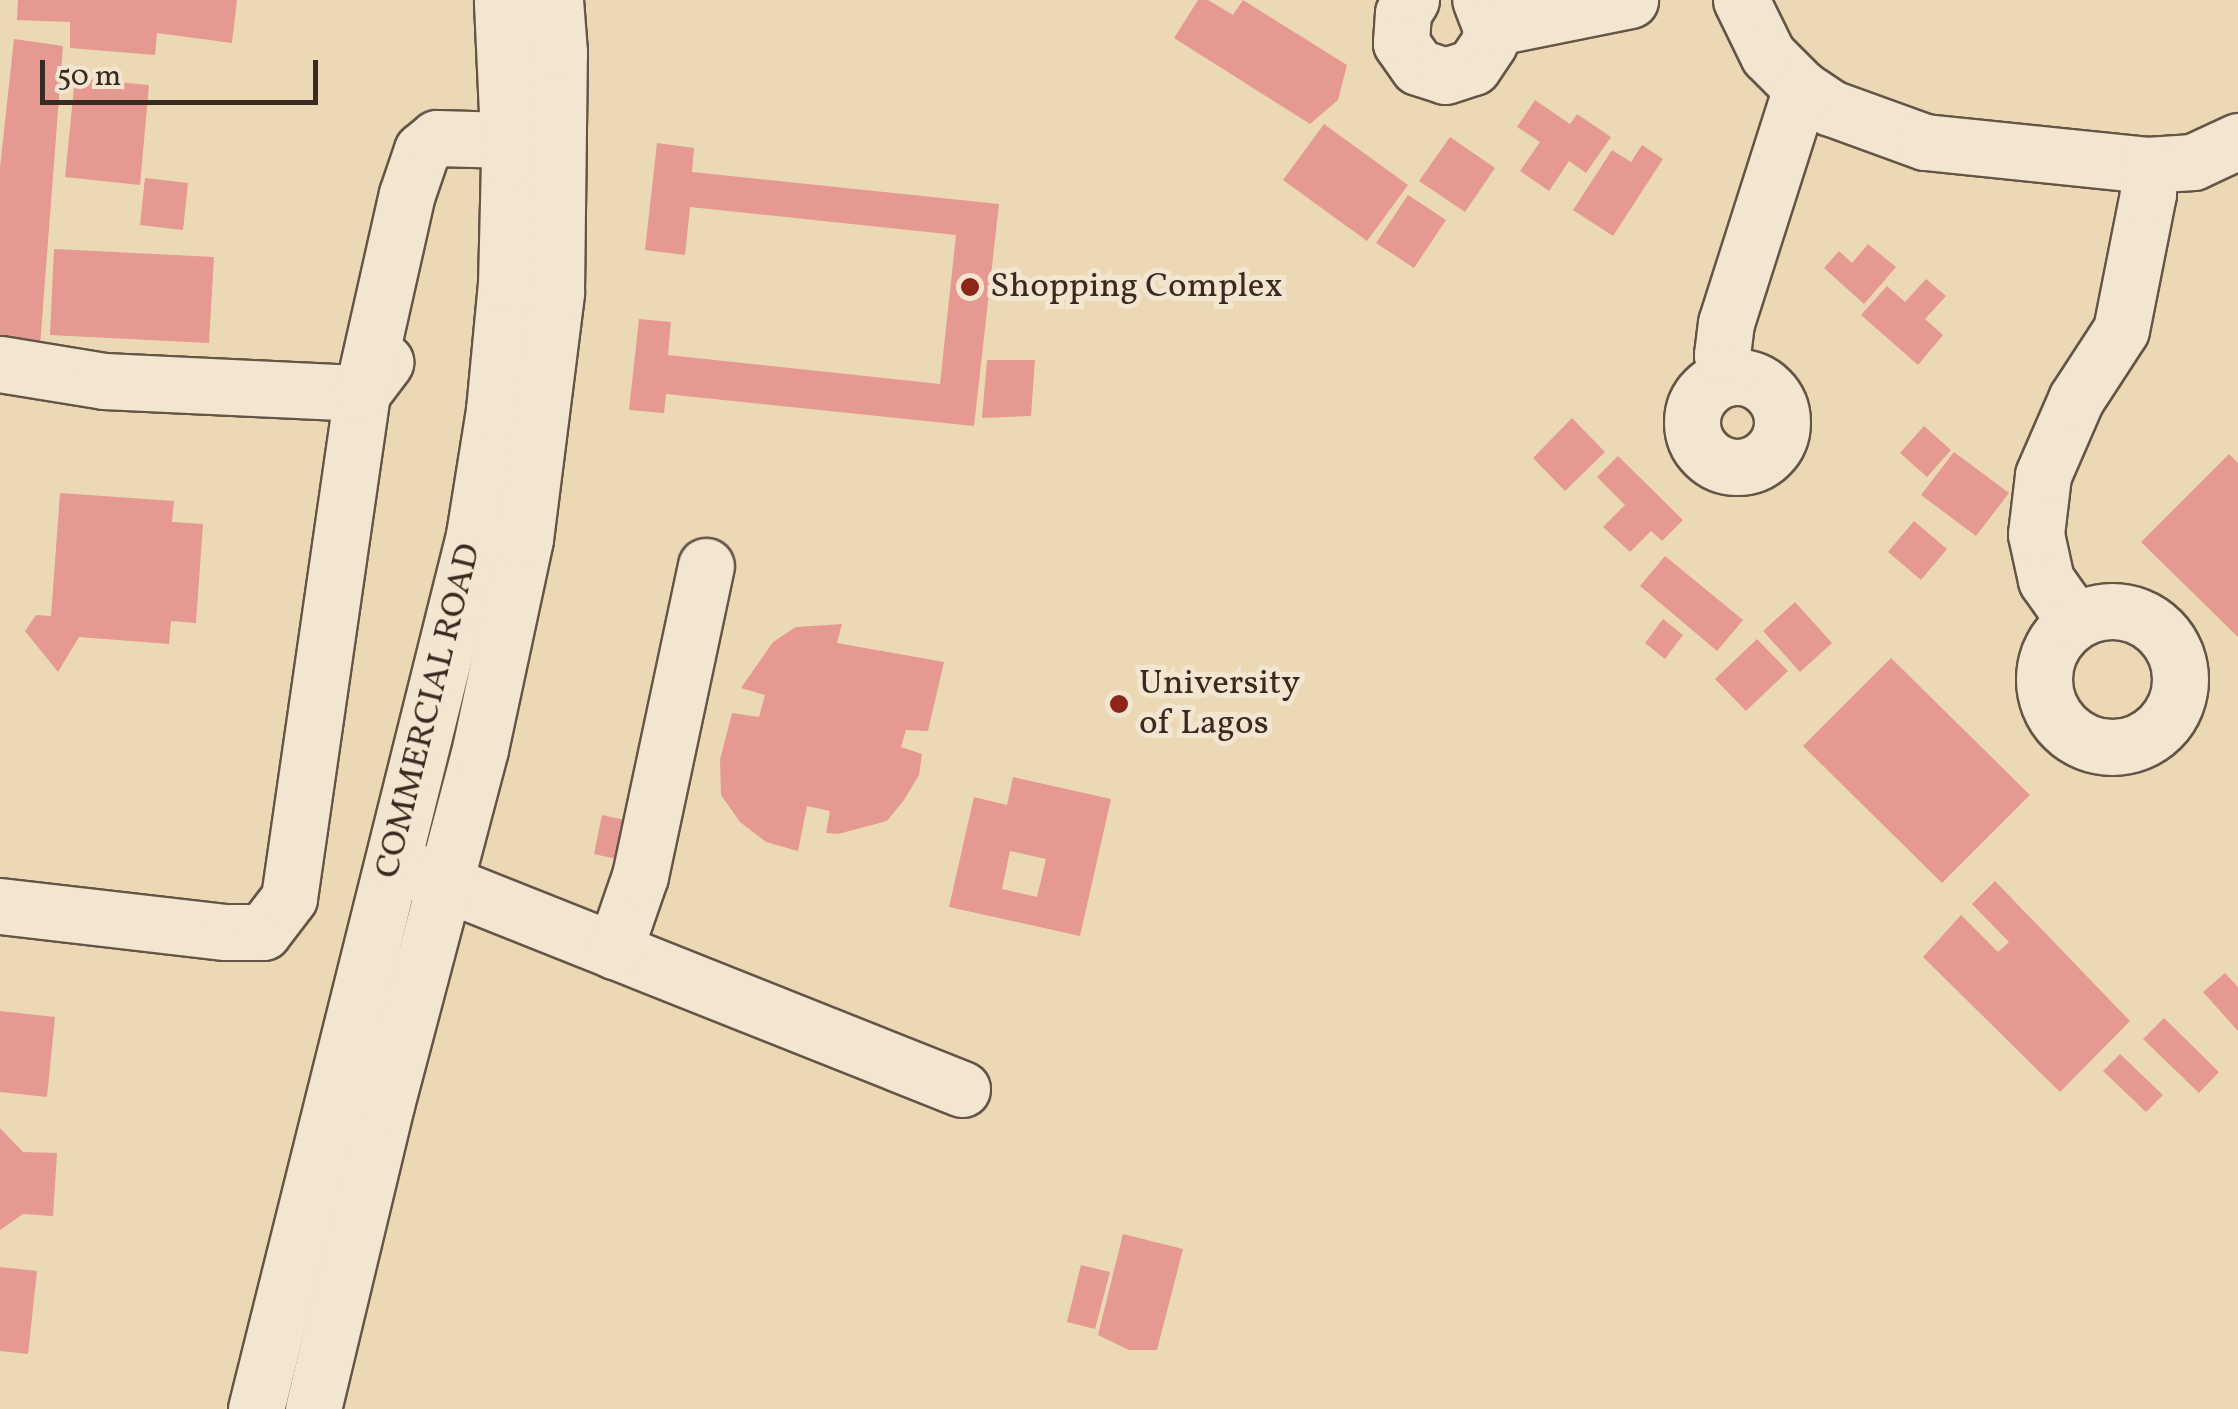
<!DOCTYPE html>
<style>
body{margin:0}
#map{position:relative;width:2238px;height:1409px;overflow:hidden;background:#ebd9b6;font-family:Vollkorn,serif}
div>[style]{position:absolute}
.building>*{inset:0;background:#e59990}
.roads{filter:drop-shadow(2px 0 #655546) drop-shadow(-2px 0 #655546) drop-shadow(0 2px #655546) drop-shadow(0 -2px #655546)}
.minor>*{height:55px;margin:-27.5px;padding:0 27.5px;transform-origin:27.5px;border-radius:27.5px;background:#f2e6d0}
.minor>.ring{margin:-27.5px;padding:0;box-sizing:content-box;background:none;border:55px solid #f2e6d0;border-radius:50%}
.dots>*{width:28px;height:28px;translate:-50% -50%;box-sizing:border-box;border:5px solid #f2e6d0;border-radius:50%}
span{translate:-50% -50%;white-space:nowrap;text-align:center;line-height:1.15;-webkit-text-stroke:10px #f2e6d0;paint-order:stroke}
.poi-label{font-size:35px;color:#382921}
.left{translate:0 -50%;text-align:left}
.street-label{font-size:35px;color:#382921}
.scale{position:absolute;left:40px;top:60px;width:278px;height:45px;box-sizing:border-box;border:5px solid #382921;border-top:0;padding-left:12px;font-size:30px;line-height:35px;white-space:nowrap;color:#382921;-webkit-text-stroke:8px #f2e6d0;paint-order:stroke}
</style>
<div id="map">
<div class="building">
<i style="clip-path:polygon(18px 0,237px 0,232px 43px,157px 33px,155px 55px,70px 48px,70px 22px,17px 20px)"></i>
<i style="clip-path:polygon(1198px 0,1208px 0,1233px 15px,1243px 0,1347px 65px,1338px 100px,1310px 124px,1174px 38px)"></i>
<i style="clip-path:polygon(14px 39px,63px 46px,39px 359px,0 355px,0 168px)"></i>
<i style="clip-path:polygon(75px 78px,149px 85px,140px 185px,65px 177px)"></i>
<i style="clip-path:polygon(1535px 100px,1570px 124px,1577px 114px,1611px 137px,1586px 173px,1569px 161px,1549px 191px,1520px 171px,1540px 142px,1517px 127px)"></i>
<i style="clip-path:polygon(1324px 124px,1408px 185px,1367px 241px,1283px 180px)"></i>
<i style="clip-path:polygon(1450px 137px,1495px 168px,1465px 212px,1419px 181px)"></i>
<i style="clip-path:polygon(657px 143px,694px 148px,692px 172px,999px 204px,974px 426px,666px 394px,664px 413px,629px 410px,639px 319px,671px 322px,668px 355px,940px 384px,956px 235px,690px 207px,685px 255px,645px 250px)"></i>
<i style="clip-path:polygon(1642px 145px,1663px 159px,1613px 236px,1573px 210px,1612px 150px,1631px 162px)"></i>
<i style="clip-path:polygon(145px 178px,188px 183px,183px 230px,140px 225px)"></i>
<i style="clip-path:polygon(1408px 195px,1446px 220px,1414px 268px,1376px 243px)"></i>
<i style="clip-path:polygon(1868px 244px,1896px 267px,1864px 304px,1824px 268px,1839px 251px,1852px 263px)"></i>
<i style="clip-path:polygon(54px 249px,214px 257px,209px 343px,50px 335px)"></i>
<i style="clip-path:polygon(1926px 279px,1946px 296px,1925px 319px,1943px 335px,1918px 365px,1861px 315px,1887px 286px,1905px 302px)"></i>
<i style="clip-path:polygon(987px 360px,1035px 360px,1031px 416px,982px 418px)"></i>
<i style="clip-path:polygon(1572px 418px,1605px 452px,1565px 491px,1533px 458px)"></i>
<i style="clip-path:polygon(1924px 426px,1951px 450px,1927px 477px,1900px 453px)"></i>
<i style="clip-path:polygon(1954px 452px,2009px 493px,1976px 536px,1921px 495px)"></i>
<i style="clip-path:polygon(2229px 454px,2238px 463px,2238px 637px,2141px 542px)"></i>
<i style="clip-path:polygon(1618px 456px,1683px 520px,1662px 541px,1651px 531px,1630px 552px,1603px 527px,1625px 505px,1597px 477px)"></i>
<i style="clip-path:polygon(60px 493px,174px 501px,172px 522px,203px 524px,196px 623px,171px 621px,169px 644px,79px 637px,58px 672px,25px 631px,36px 615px,51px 616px)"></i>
<i style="clip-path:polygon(1914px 521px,1947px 549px,1921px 580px,1888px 552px)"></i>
<i style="clip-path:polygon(1665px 556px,1743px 620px,1717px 651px,1640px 586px)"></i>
<i style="clip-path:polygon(1795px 602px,1832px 643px,1800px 672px,1763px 631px)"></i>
<i style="clip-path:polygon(1663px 619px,1683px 635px,1665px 659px,1645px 643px)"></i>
<i style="clip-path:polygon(842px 624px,837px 643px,944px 662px,928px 731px,906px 730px,901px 747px,922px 754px,919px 775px,904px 800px,887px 821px,838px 834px,826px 833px,830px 811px,807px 806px,798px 851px,766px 842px,740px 822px,721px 795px,720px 760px,732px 713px,759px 717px,765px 695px,741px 688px,773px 642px,796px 627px)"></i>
<i style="clip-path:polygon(1757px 639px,1788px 671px,1746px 711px,1715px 679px)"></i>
<i style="clip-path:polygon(1891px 658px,2030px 795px,1942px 883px,1803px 746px)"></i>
<i style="clip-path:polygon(evenodd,1013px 777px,1111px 799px,1080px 936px,949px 907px,974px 797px,1007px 805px,1013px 777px,1010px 851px,1046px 859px,1037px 897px,1002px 889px,1010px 851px)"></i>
<i style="clip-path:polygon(602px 815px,639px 823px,630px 862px,594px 854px)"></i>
<i style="clip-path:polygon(1995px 881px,2130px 1021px,2060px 1092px,1923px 957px,1961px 915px,1998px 952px,2009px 942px,1972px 904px)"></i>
<i style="clip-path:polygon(2225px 973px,2238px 987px,2238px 1031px,2203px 992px)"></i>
<i style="clip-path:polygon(0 1011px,55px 1017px,47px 1097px,0 1092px)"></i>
<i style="clip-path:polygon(2164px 1018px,2219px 1072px,2199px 1093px,2143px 1039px)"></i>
<i style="clip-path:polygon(2120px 1054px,2163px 1095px,2146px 1112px,2103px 1071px)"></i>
<i style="clip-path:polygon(0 1128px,23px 1152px,57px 1153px,53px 1216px,23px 1214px,0 1230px)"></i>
<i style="clip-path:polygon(1123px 1234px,1183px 1249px,1157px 1350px,1129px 1350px,1098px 1335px)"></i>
<i style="clip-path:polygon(1081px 1265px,1110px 1272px,1095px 1329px,1067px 1322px)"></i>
<i style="clip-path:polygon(0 1267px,37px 1271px,28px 1354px,0 1351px)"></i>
</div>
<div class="roads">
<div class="minor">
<i style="left:1411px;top:0;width:15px;rotate:122deg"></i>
<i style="left:1403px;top:13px;width:30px;rotate:94deg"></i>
<i style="left:1401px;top:43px;width:29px;rotate:55deg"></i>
<i style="left:1418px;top:67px;width:28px;rotate:18deg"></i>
<i style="left:1445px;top:76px;width:29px;rotate:-18deg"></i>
<i style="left:1473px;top:67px;width:29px;rotate:-56deg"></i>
<i style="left:1489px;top:43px;width:15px;rotate:-82deg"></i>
<i style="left:1491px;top:28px;width:30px;rotate:-111deg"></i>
<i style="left:1741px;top:0;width:61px;rotate:63.9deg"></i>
<i style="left:1768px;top:55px;width:47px;rotate:45deg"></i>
<i style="left:1801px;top:88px;width:36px;rotate:34deg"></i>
<i style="left:1831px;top:108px;width:100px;rotate:19.9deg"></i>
<i style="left:1925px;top:142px;width:223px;rotate:5.9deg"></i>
<i style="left:2147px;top:165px;width:46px;rotate:-3.7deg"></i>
<i style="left:2193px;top:162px;width:50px;rotate:-25deg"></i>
<i style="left:1491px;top:28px;width:142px;rotate:-11.4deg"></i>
<i style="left:0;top:364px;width:105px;rotate:9.3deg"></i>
<i style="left:104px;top:381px;width:258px;rotate:2.7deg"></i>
<i style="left:362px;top:393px;width:39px;rotate:-53deg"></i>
<i class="ring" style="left:1692px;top:377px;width:35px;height:35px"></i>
<i style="left:1727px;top:378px;width:24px;rotate:-102deg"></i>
<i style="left:1722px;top:355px;width:32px;rotate:-83deg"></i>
<i style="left:1726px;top:323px;width:247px;rotate:-72.3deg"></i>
<i class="ring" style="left:2044px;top:611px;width:81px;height:81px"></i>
<i style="left:2075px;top:621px;width:50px;rotate:-125.3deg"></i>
<i style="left:2046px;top:580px;width:47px;rotate:-102.3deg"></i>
<i style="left:2036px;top:534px;width:59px;rotate:-83.2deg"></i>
<i style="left:2043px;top:475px;width:83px;rotate:-66.5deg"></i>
<i style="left:2076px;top:399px;width:82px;rotate:-56.9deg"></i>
<i style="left:2121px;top:330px;width:139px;rotate:-78.8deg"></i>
<i style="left:2148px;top:194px;width:29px;rotate:-92deg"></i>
<i style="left:412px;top:870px;width:592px;rotate:21.71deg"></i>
<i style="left:0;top:906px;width:227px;rotate:6.6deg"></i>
<i style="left:226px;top:932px;width:37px"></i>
<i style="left:263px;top:932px;width:43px;rotate:-52.6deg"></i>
<i style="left:289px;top:898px;width:510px;rotate:-81.77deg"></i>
<i style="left:362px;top:393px;width:204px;rotate:-77.3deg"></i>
<i style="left:407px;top:194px;width:46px;rotate:-71.2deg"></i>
<i style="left:422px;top:150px;width:19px;rotate:-39deg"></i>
<i style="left:437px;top:138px;width:71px;rotate:1.6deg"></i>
<i style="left:614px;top:951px;width:79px;rotate:-70.9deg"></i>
<i style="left:640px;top:876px;width:317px;rotate:-78deg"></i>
<i style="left:256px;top:1409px;width:901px;rotate:-75.99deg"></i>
<i style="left:474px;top:535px;width:127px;rotate:-80.9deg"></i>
<i style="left:494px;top:410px;width:127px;rotate:-84.6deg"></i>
<i style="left:506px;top:284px;width:127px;rotate:-88.6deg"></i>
<i style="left:509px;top:157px;width:157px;rotate:-92.6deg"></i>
<i style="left:313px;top:1409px;width:313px;rotate:-76.5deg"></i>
<i style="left:386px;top:1105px;width:368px;rotate:-75.2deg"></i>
<i style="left:480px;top:749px;width:215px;rotate:-77.9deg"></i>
<i style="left:525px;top:539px;width:249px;rotate:-82.8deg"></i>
<i style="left:556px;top:292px;width:240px;rotate:-89.3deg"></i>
<i style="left:559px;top:52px;width:52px;rotate:-94.4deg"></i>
</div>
</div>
<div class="dots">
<i style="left:970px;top:287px;background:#8f2418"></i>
<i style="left:1119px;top:704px;background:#8f2418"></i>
</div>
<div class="poi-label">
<span class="left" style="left:990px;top:287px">Shopping Complex</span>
<span class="left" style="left:1139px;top:704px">University<br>of Lagos</span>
</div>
<div class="street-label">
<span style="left:429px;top:711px;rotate:-76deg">COMMERCIAL ROAD</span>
</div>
<div class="scale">50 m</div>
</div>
